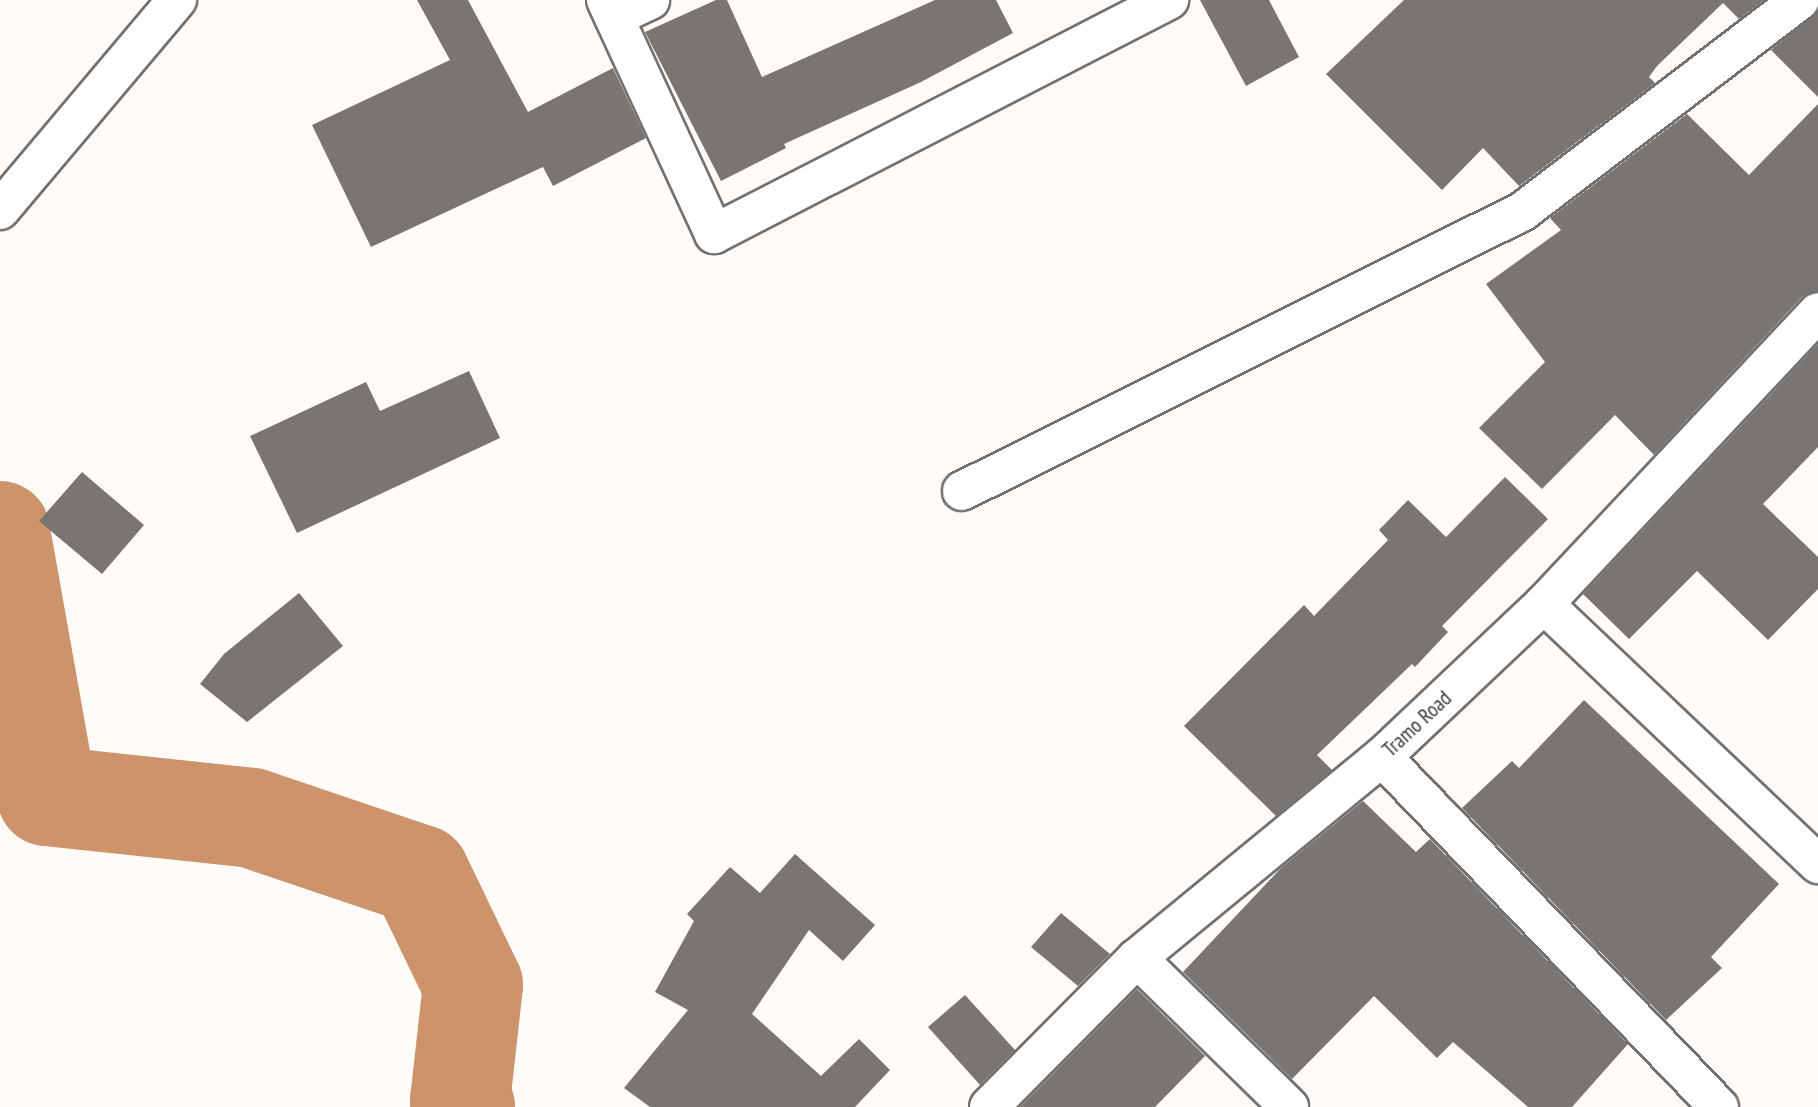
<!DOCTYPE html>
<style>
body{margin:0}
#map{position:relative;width:1818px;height:1107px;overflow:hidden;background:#fefbf8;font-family:"PT Sans Narrow",sans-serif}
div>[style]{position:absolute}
.river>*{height:100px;margin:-50px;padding:0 50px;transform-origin:50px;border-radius:50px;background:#cd936b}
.building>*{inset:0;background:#787573}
.roads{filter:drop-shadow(2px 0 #73706e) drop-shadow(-2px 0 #73706e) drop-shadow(0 2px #73706e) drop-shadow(0 -2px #73706e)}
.minor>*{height:38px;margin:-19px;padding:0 19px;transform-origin:19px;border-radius:19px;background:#fff}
.tertiary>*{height:38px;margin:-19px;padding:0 19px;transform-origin:19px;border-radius:19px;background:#fff}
span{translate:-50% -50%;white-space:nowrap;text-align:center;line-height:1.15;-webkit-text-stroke:7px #fff;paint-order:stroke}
.street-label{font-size:21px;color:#3c3a3a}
</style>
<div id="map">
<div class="river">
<i style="left:0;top:531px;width:269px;rotate:79.9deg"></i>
<i style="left:47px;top:796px;width:206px;rotate:6.1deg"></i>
<i style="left:252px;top:818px;width:177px;rotate:18.7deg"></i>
<i style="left:420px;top:875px;width:122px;rotate:64.3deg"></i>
<i style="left:473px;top:985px;width:117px;rotate:96.4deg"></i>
<i style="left:460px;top:1101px;width:8px;rotate:50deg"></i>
</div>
<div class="building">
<i style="clip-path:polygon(417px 0,468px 0,528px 112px,613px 68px,646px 138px,553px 186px,543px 167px,371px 247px,312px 125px,450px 60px)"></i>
<i style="clip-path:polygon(716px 0,727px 0,762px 77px,935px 0,996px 0,1013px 33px,921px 82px,784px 144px,786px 148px,721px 181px,645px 32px)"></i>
<i style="clip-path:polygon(1200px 0,1269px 0,1299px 57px,1246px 86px)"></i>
<i style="clip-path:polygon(1404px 0,1764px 0,1739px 19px,1723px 3px,1657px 66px,1649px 77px,1655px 83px,1519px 186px,1483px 148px,1442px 190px,1326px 74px)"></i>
<i style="clip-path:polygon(1818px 11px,1818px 97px,1771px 50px)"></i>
<i style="clip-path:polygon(1818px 104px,1818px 291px,1802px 297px,1654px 455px,1615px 415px,1542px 489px,1479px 428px,1545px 362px,1486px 284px,1561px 230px,1550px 218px,1687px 114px,1749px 175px)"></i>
<i style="clip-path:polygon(1818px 344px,1818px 447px,1763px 504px,1818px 557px,1818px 589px,1768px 640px,1697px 571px,1629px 639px,1583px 594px)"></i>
<i style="clip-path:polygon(469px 371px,500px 438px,297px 533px,250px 436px,366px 382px,380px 411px)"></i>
<i style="clip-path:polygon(82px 472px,144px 525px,102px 574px,39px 521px)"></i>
<i style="clip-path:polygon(1505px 477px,1548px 519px,1442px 626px,1448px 632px,1415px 667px,1412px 664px,1317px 755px,1332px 770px,1276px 816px,1184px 726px,1304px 605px,1314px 616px,1388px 540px,1379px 530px,1408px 500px,1446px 537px)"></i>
<i style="clip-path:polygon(299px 593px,343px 646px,247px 722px,200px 684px,224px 654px)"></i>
<i style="clip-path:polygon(1584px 700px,1779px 884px,1711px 957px,1722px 968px,1666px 1020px,1462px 808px,1512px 761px,1519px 768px)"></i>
<i style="clip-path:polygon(1363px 801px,1416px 852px,1430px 839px,1628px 1044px,1572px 1107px,1528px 1107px,1453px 1042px,1437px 1058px,1374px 996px,1292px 1079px,1183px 972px,1281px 868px)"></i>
<i style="clip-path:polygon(795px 854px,875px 925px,843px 961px,809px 930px,752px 1014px,821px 1076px,859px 1039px,890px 1070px,855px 1107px,650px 1107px,624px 1088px,688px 1010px,655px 992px,694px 921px,687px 914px,730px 867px,760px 893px)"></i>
<i style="clip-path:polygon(1061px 913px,1110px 954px,1078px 986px,1031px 947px)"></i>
<i style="clip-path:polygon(1137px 989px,1205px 1056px,1155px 1107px,1020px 1107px)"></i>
<i style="clip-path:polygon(965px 995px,1015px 1050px,980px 1085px,928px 1027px)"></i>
</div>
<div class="roads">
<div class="minor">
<i style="left:606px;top:0;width:258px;rotate:65.2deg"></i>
<i style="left:714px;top:234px;width:512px;rotate:-27.22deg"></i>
<i style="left:614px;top:17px;width:40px;rotate:-25deg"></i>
<i style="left:0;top:210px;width:275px;rotate:-49.9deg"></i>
<i style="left:962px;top:491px;width:627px;rotate:-26.52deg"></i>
<i style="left:1523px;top:211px;width:348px;rotate:-37.3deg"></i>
<i style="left:1544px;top:604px;width:378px;rotate:43.5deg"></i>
<i style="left:1382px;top:757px;width:486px;rotate:46.1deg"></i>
<i style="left:1137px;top:958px;width:213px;rotate:44.4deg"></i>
</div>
<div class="tertiary">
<i style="left:989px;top:1107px;width:210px;rotate:-45.2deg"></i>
<i style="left:1137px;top:958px;width:317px;rotate:-39.4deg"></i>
<i style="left:1382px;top:757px;width:223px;rotate:-43.4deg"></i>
<i style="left:1544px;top:604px;width:400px;rotate:-46.8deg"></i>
</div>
</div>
<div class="street-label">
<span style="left:1417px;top:724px;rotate:-43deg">Tramo Road</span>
</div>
</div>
